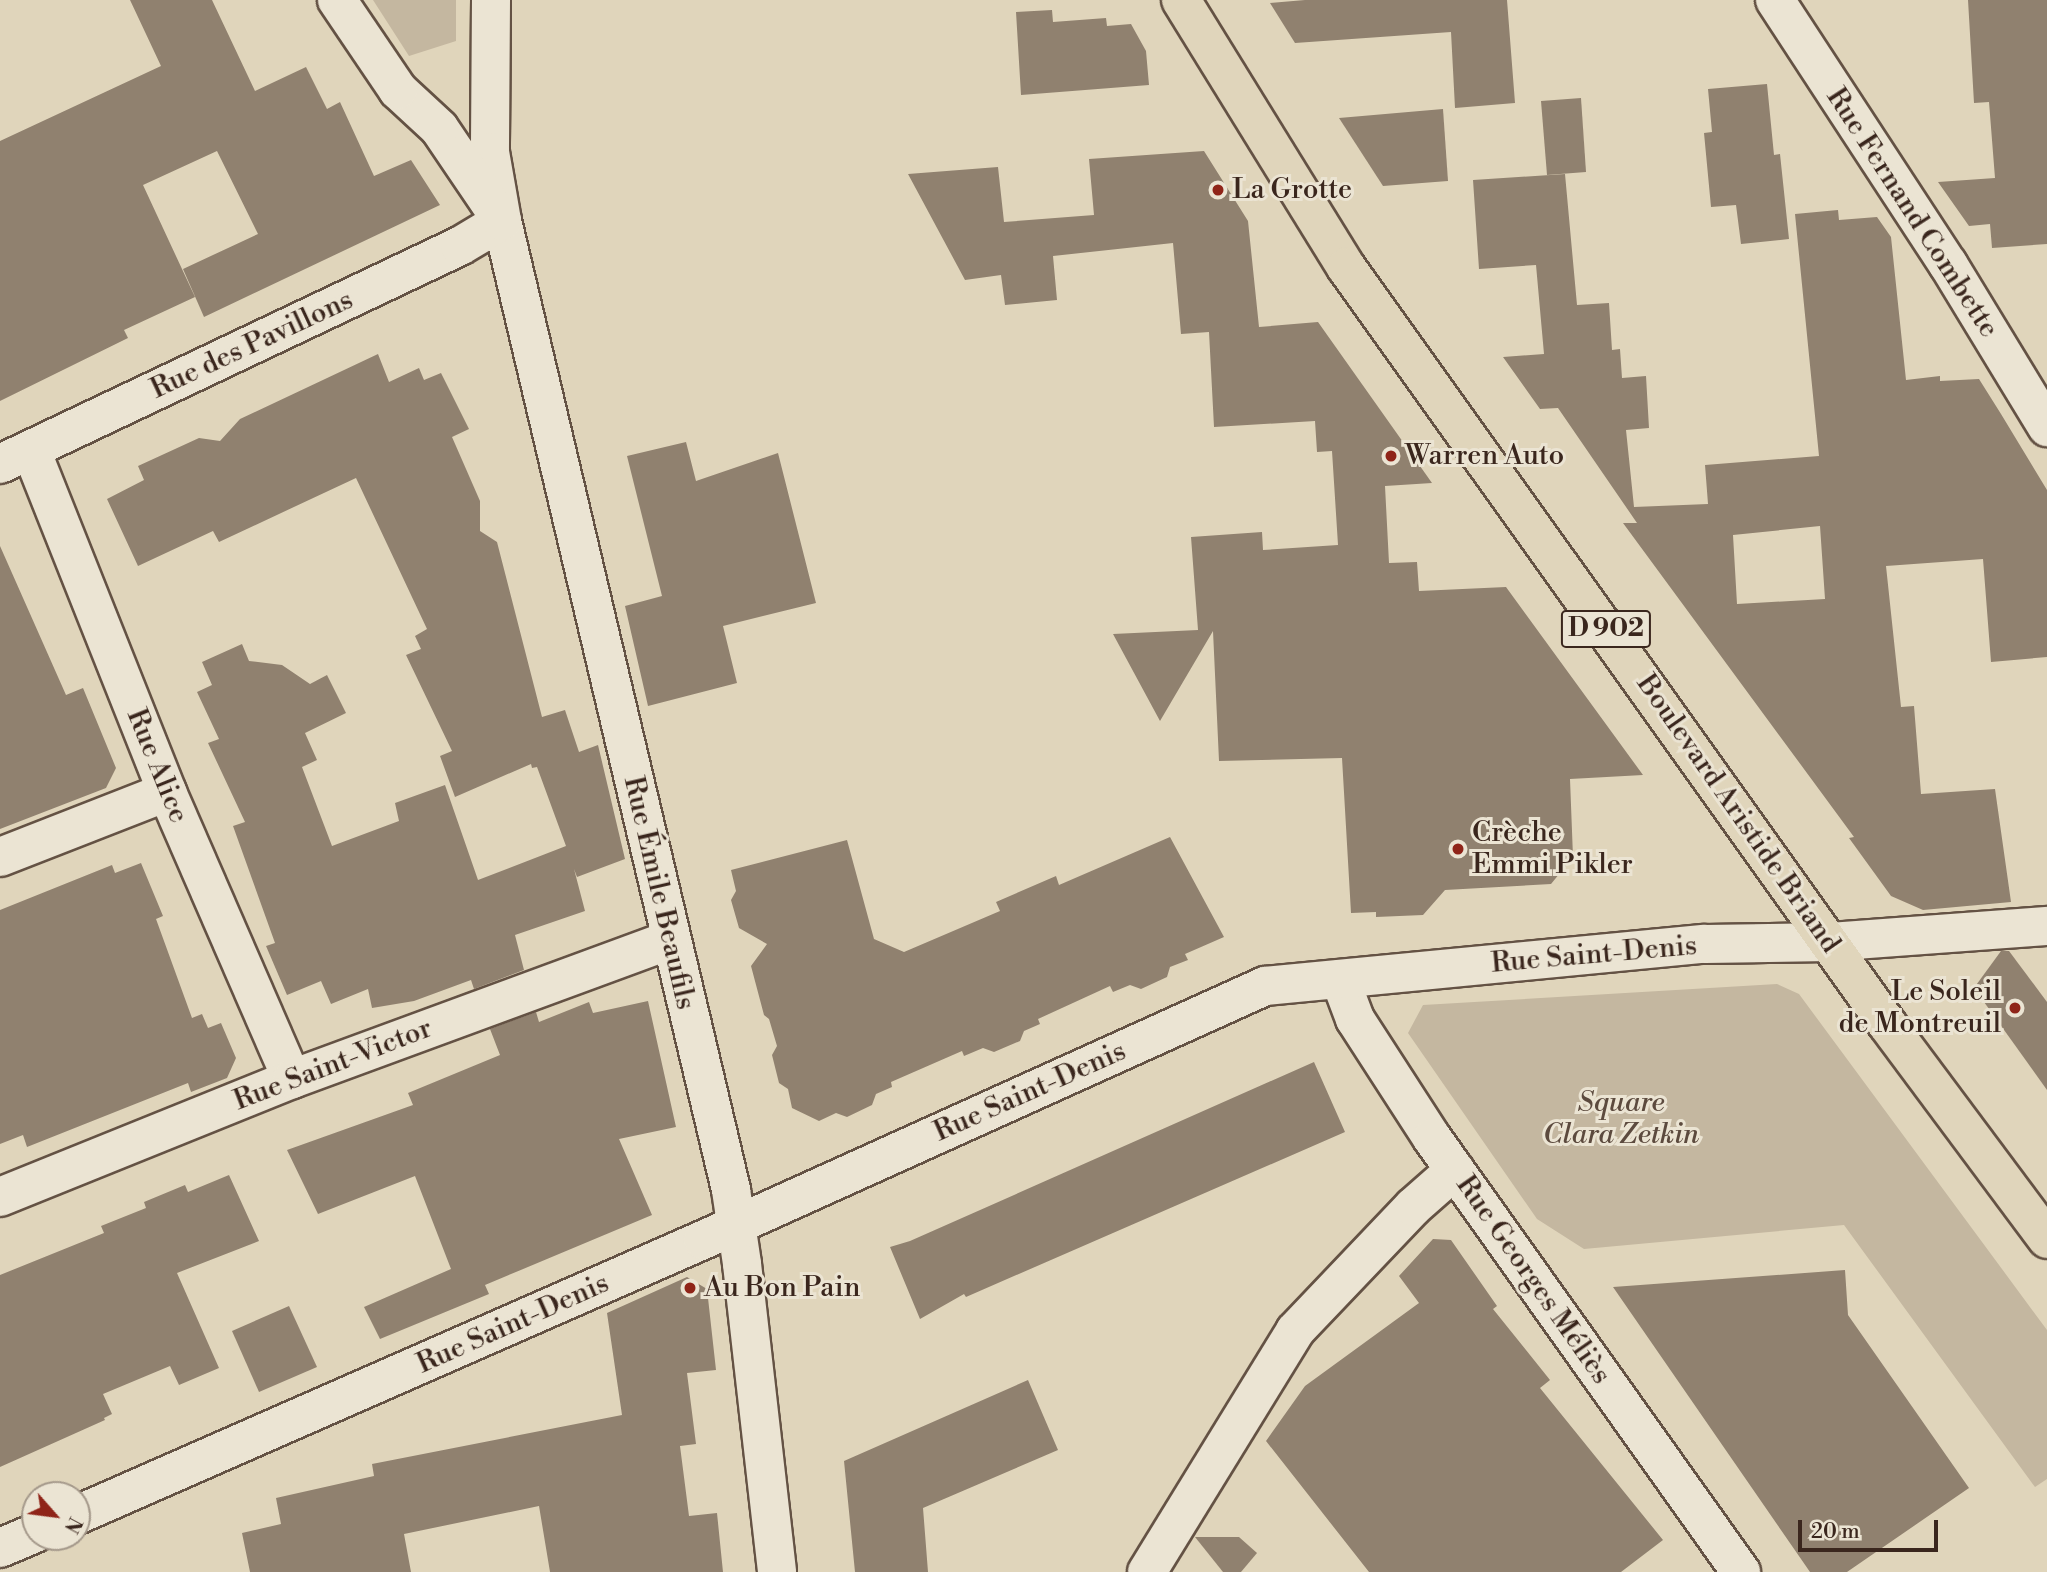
<!DOCTYPE html>
<meta charset="utf-8">
<style>
body{margin:0}
#map{position:relative;width:2047px;height:1572px;overflow:hidden;background:#e0d5bb;font-family:"Libre Bodoni",serif}
div>[style]{position:absolute}
.green>*{inset:0;background:#c4b7a0}
.building>*{inset:0;background:#90816f}
.roads{filter:drop-shadow(2px 0 #645244) drop-shadow(-2px 0 #645244) drop-shadow(0 2px #645244) drop-shadow(0 -2px #645244)}
.minor>*{height:38px;margin:-19px;padding:0 19px;transform-origin:19px;border-radius:19px;background:#ebe4d3}
.major>*{height:38px;margin:-19px;padding:0 19px;transform-origin:19px;border-radius:19px;background:#e0d5bb}
.dots>*{width:19px;height:19px;translate:-50% -50%;box-sizing:border-box;border:4px solid #ebe4d3;border-radius:50%}
span{translate:-50% -50%;white-space:nowrap;text-align:center;line-height:1.15;-webkit-text-stroke:6px #ebe4d3;paint-order:stroke}
.shield-label span{padding:2px 5px;background:#ebe4d3;border:2px solid;border-radius:5px;-webkit-text-stroke-width:0}
.shield-label{font-size:26px;color:#3a261d;font-weight:700}
.poi-label{font-size:28px;color:#3a261d}
.left{translate:0 -50%;text-align:left}
.right{translate:-100% -50%;text-align:right}
.street-label{font-size:28px;color:#3a261d}
.park-label{font-size:28px;color:#5c4a3e;font-style:italic}
.north{position:absolute;left:21px;top:1481px;width:70px;height:70px;box-sizing:border-box;background:#ebe4d3;border:2px solid #a4988a;border-radius:50%;rotate:118deg;font-size:19px;font-weight:700;line-height:28px;text-align:center;color:#3a261d}
.north::after{content:'';display:block;margin:auto;width:24px;height:32px;background:#8f2418;clip-path:polygon(50% 0,100% 100%,50% 72%,0 100%)}
.scale{position:absolute;left:1798px;top:1520px;width:140px;height:32px;box-sizing:border-box;border:4px solid #3a261d;border-top:0;padding-left:9px;font-size:21px;line-height:24px;white-space:nowrap;color:#3a261d;-webkit-text-stroke:5px #ebe4d3;paint-order:stroke}
</style>
<div id="map">
<div class="green">
<i style="clip-path:polygon(373px 0,456px 0,456px 41px,409px 56px)"></i>
<i style="clip-path:polygon(1777px 984px,1799px 994px,2047px 1330px,2047px 1479px,2035px 1487px,1844px 1225px,1584px 1249px,1537px 1219px,1408px 1033px,1423px 1005px)"></i>
</div>
<div class="building">
<i style="clip-path:polygon(130px 0,212px 0,255px 91px,306px 67px,327px 109px,340px 102px,374px 176px,411px 160px,440px 205px,204px 317px,183px 269px,258px 234px,217px 151px,143px 185px,195px 297px,124px 330px,128px 338px,0 401px,0 141px,161px 66px)"></i>
<i style="clip-path:polygon(1305px 0,1507px 0,1515px 103px,1455px 108px,1451px 32px,1295px 43px,1270px 3px)"></i>
<i style="clip-path:polygon(1968px 0,2047px 0,2047px 244px,1992px 248px,1990px 224px,1969px 226px,1938px 182px,1995px 178px,1989px 102px,1974px 103px)"></i>
<i style="clip-path:polygon(1052px 10px,1053px 22px,1106px 18px,1107px 26px,1131px 24px,1146px 51px,1149px 85px,1021px 95px,1016px 12px)"></i>
<i style="clip-path:polygon(1767px 84px,1774px 155px,1780px 154px,1789px 239px,1741px 244px,1736px 205px,1711px 207px,1704px 133px,1712px 132px,1708px 89px)"></i>
<i style="clip-path:polygon(1581px 98px,1586px 172px,1547px 175px,1541px 101px)"></i>
<i style="clip-path:polygon(1443px 109px,1448px 181px,1383px 186px,1339px 118px)"></i>
<i style="clip-path:polygon(1204px 151px,1248px 221px,1259px 327px,1318px 322px,1432px 483px,1385px 486px,1389px 563px,1417px 562px,1419px 591px,1506px 587px,1643px 775px,1570px 779px,1573px 857px,1551px 884px,1445px 890px,1423px 915px,1376px 917px,1376px 912px,1351px 913px,1342px 758px,1219px 761px,1213px 631px,1160px 721px,1113px 634px,1198px 630px,1191px 537px,1262px 532px,1263px 550px,1338px 545px,1332px 451px,1317px 452px,1315px 421px,1214px 427px,1209px 332px,1181px 334px,1173px 243px,1053px 256px,1057px 300px,1005px 305px,1001px 275px,965px 280px,908px 174px,998px 167px,1004px 222px,1094px 215px,1089px 159px)"></i>
<i style="clip-path:polygon(evenodd,1565px 174px,1577px 305px,1609px 303px,1612px 350px,1620px 349px,1622px 378px,1646px 376px,1649px 428px,1626px 430px,1634px 507px,1708px 504px,1705px 465px,1819px 456px,1795px 214px,1838px 210px,1839px 220px,1877px 217px,1891px 237px,1906px 380px,1940px 376px,1940px 381px,1979px 379px,2001px 414px,2047px 490px,2047px 657px,1991px 662px,1983px 559px,1886px 566px,1901px 707px,1914px 706px,1921px 794px,1995px 789px,2011px 902px,1923px 910px,1891px 896px,1849px 838px,1854px 837px,1623px 523px,1637px 523px,1558px 408px,1540px 409px,1503px 357px,1544px 354px,1536px 265px,1479px 269px,1473px 180px,1565px 174px,1820px 526px,1825px 599px,1737px 604px,1733px 535px,1820px 526px)"></i>
<i style="clip-path:polygon(378px 354px,389px 382px,419px 368px,424px 380px,441px 373px,469px 429px,452px 437px,480px 501px,480px 531px,497px 542px,542px 717px,565px 710px,579px 752px,598px 745px,625px 859px,577px 877px,574px 869px,585px 911px,515px 935px,524px 970px,474px 989px,471px 980px,414px 1001px,372px 1008px,368px 989px,331px 1004px,321px 981px,287px 995px,266px 946px,275px 943px,233px 826px,245px 822px,208px 743px,219px 739px,197px 692px,212px 685px,202px 662px,242px 644px,249px 661px,282px 665px,310px 684px,327px 675px,346px 713px,305px 733px,317px 760px,302px 767px,332px 846px,399px 821px,395px 803px,445px 785px,478px 880px,566px 846px,537px 767px,532px 768px,531px 764px,455px 797px,440px 756px,452px 751px,406px 655px,421px 649px,415px 636px,427px 629px,356px 478px,219px 542px,213px 531px,138px 566px,107px 499px,144px 480px,138px 466px,199px 438px,220px 441px,240px 419px)"></i>
<i style="clip-path:polygon(686px 442px,696px 481px,778px 453px,816px 603px,723px 626px,737px 683px,648px 706px,625px 606px,662px 596px,627px 456px)"></i>
<i style="clip-path:polygon(0 546px,66px 695px,83px 688px,116px 768px,106px 788px,0 829px)"></i>
<i style="clip-path:polygon(1170px 837px,1224px 937px,1185px 954px,1188px 960px,1170px 967px,1167px 977px,1141px 989px,1130px 985px,1113px 992px,1110px 986px,1038px 1019px,1040px 1024px,1024px 1031px,1020px 1041px,994px 1052px,983px 1048px,964px 1056px,962px 1051px,891px 1082px,892px 1087px,876px 1094px,872px 1105px,847px 1117px,836px 1113px,819px 1121px,792px 1108px,788px 1089px,779px 1083px,772px 1055px,777px 1046px,769px 1019px,764px 1015px,751px 966px,767px 944px,739px 928px,731px 900px,736px 891px,731px 870px,847px 840px,874px 939px,904px 952px,1000px 911px,996px 902px,1056px 876px,1059px 885px)"></i>
<i style="clip-path:polygon(141px 863px,163px 916px,156px 919px,192px 1018px,202px 1014px,208px 1028px,221px 1023px,236px 1058px,227px 1078px,191px 1092px,188px 1083px,27px 1147px,23px 1135px,0 1144px,0 910px,112px 865px,115px 873px)"></i>
<i style="clip-path:polygon(2001px 951px,2009px 951px,2047px 1002px,2047px 1090px,1974px 988px)"></i>
<i style="clip-path:polygon(648px 1001px,676px 1127px,619px 1139px,652px 1215px,485px 1285px,489px 1294px,380px 1339px,364px 1307px,451px 1269px,415px 1176px,318px 1214px,287px 1150px,413px 1105px,408px 1093px,500px 1055px,490px 1029px,536px 1012px,539px 1022px,589px 1002px,593px 1013px)"></i>
<i style="clip-path:polygon(1314px 1062px,1345px 1132px,966px 1297px,964px 1294px,920px 1319px,890px 1247px,910px 1241px)"></i>
<i style="clip-path:polygon(229px 1175px,259px 1241px,177px 1273px,219px 1368px,179px 1385px,170px 1366px,103px 1394px,112px 1414px,104px 1418px,105px 1420px,0 1467px,0 1275px,104px 1233px,101px 1226px,146px 1208px,144px 1202px,185px 1185px,188px 1192px)"></i>
<i style="clip-path:polygon(1433px 1239px,1451px 1240px,1497px 1306px,1493px 1309px,1550px 1380px,1540px 1388px,1663px 1540px,1621px 1572px,1369px 1572px,1266px 1441px,1305px 1386px,1419px 1303px,1399px 1276px)"></i>
<i style="clip-path:polygon(1845px 1270px,1848px 1315px,1969px 1488px,1847px 1572px,1810px 1572px,1613px 1287px)"></i>
<i style="clip-path:polygon(687px 1277px,707px 1289px,716px 1370px,687px 1373px,696px 1444px,680px 1446px,689px 1516px,717px 1513px,723px 1572px,550px 1572px,539px 1506px,404px 1534px,411px 1572px,250px 1572px,242px 1533px,281px 1524px,276px 1498px,374px 1476px,372px 1464px,622px 1415px,607px 1313px)"></i>
<i style="clip-path:polygon(289px 1306px,317px 1367px,259px 1392px,232px 1331px)"></i>
<i style="clip-path:polygon(1028px 1380px,1058px 1450px,923px 1508px,928px 1572px,855px 1572px,844px 1461px)"></i>
<i style="clip-path:polygon(1195px 1537px,1239px 1537px,1257px 1553px,1241px 1572px,1223px 1572px)"></i>
</div>
<div class="roads">
<div class="minor">
<i style="left:491px;top:0;width:152px;rotate:90.4deg"></i>
<i style="left:490px;top:152px;width:70px;rotate:80.1deg"></i>
<i style="left:502px;top:221px;width:996px;rotate:76.7deg"></i>
<i style="left:731px;top:1190px;width:75px;rotate:81.5deg"></i>
<i style="left:742px;top:1264px;width:310px;rotate:83.5deg"></i>
<i style="left:1775px;top:0;width:316px;rotate:56.8deg"></i>
<i style="left:1948px;top:264px;width:191px;rotate:58.7deg"></i>
<i style="left:31px;top:450px;width:368px;rotate:68.3deg"></i>
<i style="left:167px;top:792px;width:313px;rotate:66.5deg"></i>
<i style="left:0;top:464px;width:509px;rotate:-25.36deg"></i>
<i style="left:460px;top:246px;width:49px;rotate:-30.8deg"></i>
<i style="left:502px;top:221px;width:112px;rotate:-124.1deg"></i>
<i style="left:439px;top:128px;width:56px;rotate:-137.2deg"></i>
<i style="left:398px;top:90px;width:109px;rotate:-124.1deg"></i>
<i style="left:0;top:857px;width:179px;rotate:-21.3deg"></i>
<i style="left:1340px;top:979px;width:43px;rotate:69.4deg"></i>
<i style="left:1355px;top:1019px;width:142px;rotate:57.1deg"></i>
<i style="left:1432px;top:1138px;width:533px;rotate:54.55deg"></i>
<i style="left:0;top:1197px;width:315px;rotate:-22deg"></i>
<i style="left:292px;top:1079px;width:402px;rotate:-20.2deg"></i>
<i style="left:77px;top:1515px;width:684px;rotate:-23.72deg"></i>
<i style="left:703px;top:1240px;width:617px;rotate:-24.32deg"></i>
<i style="left:1265px;top:986px;width:442px;rotate:-5.5deg"></i>
<i style="left:1705px;top:944px;width:124px;rotate:-0.9deg"></i>
<i style="left:1829px;top:942px;width:219px;rotate:-4.2deg"></i>
<i style="left:0;top:1548px;width:38px;rotate:-23deg"></i>
<i style="left:1147px;top:1572px;width:283px;rotate:-58.4deg"></i>
<i style="left:1295px;top:1331px;width:171px;rotate:-46.4deg"></i>
<i style="left:1413px;top:1207px;width:56px;rotate:-41.4deg"></i>
</div>
<div class="major">
<i style="left:1181px;top:0;width:314px;rotate:58.3deg"></i>
<i style="left:1346px;top:267px;width:930px;rotate:54.45deg"></i>
<i style="left:1887px;top:1024px;width:268px;rotate:53.3deg"></i>
</div>
</div>
<div class="dots">
<i style="left:1218px;top:190px;background:#8f2418"></i>
<i style="left:1391px;top:456px;background:#8f2418"></i>
<i style="left:1458px;top:849px;background:#8f2418"></i>
<i style="left:2015px;top:1008px;background:#8f2418"></i>
<i style="left:690px;top:1288px;background:#8f2418"></i>
</div>
<div class="shield-label">
<span style="left:1606px;top:629px">D 902</span>
</div>
<div class="poi-label">
<span class="left" style="left:1232px;top:190px">La Grotte</span>
<span class="left" style="left:1405px;top:456px">Warren Auto</span>
<span class="left" style="left:1472px;top:849px">Crèche<br>Emmi Pikler</span>
<span class="right" style="left:2001px;top:1008px">Le Soleil<br>de Montreuil</span>
<span class="left" style="left:704px;top:1288px">Au Bon Pain</span>
</div>
<div class="street-label">
<span style="left:1912px;top:213px;rotate:57deg">Rue Fernand Combette</span>
<span style="left:252px;top:345px;rotate:-25deg">Rue des Pavillons</span>
<span style="left:157px;top:766px;rotate:68deg">Rue Alice</span>
<span style="left:1738px;top:814px;rotate:55deg">Boulevard Aristide Briand</span>
<span style="left:659px;top:893px;rotate:77deg">Rue Émile Beaufils</span>
<span style="left:1594px;top:955px;rotate:-5deg">Rue Saint-Denis</span>
<span style="left:333px;top:1065px;rotate:-21deg">Rue Saint-Victor</span>
<span style="left:1030px;top:1092px;rotate:-24deg">Rue Saint-Denis</span>
<span style="left:1533px;top:1280px;rotate:55deg">Rue Georges Méliès</span>
<span style="left:513px;top:1324px;rotate:-24deg">Rue Saint-Denis</span>
</div>
<div class="park-label">
<span style="left:1621px;top:1119px">Square<br>Clara Zetkin</span>
</div>
<div class="north">N</div>
<div class="scale">20 m</div>
</div>
